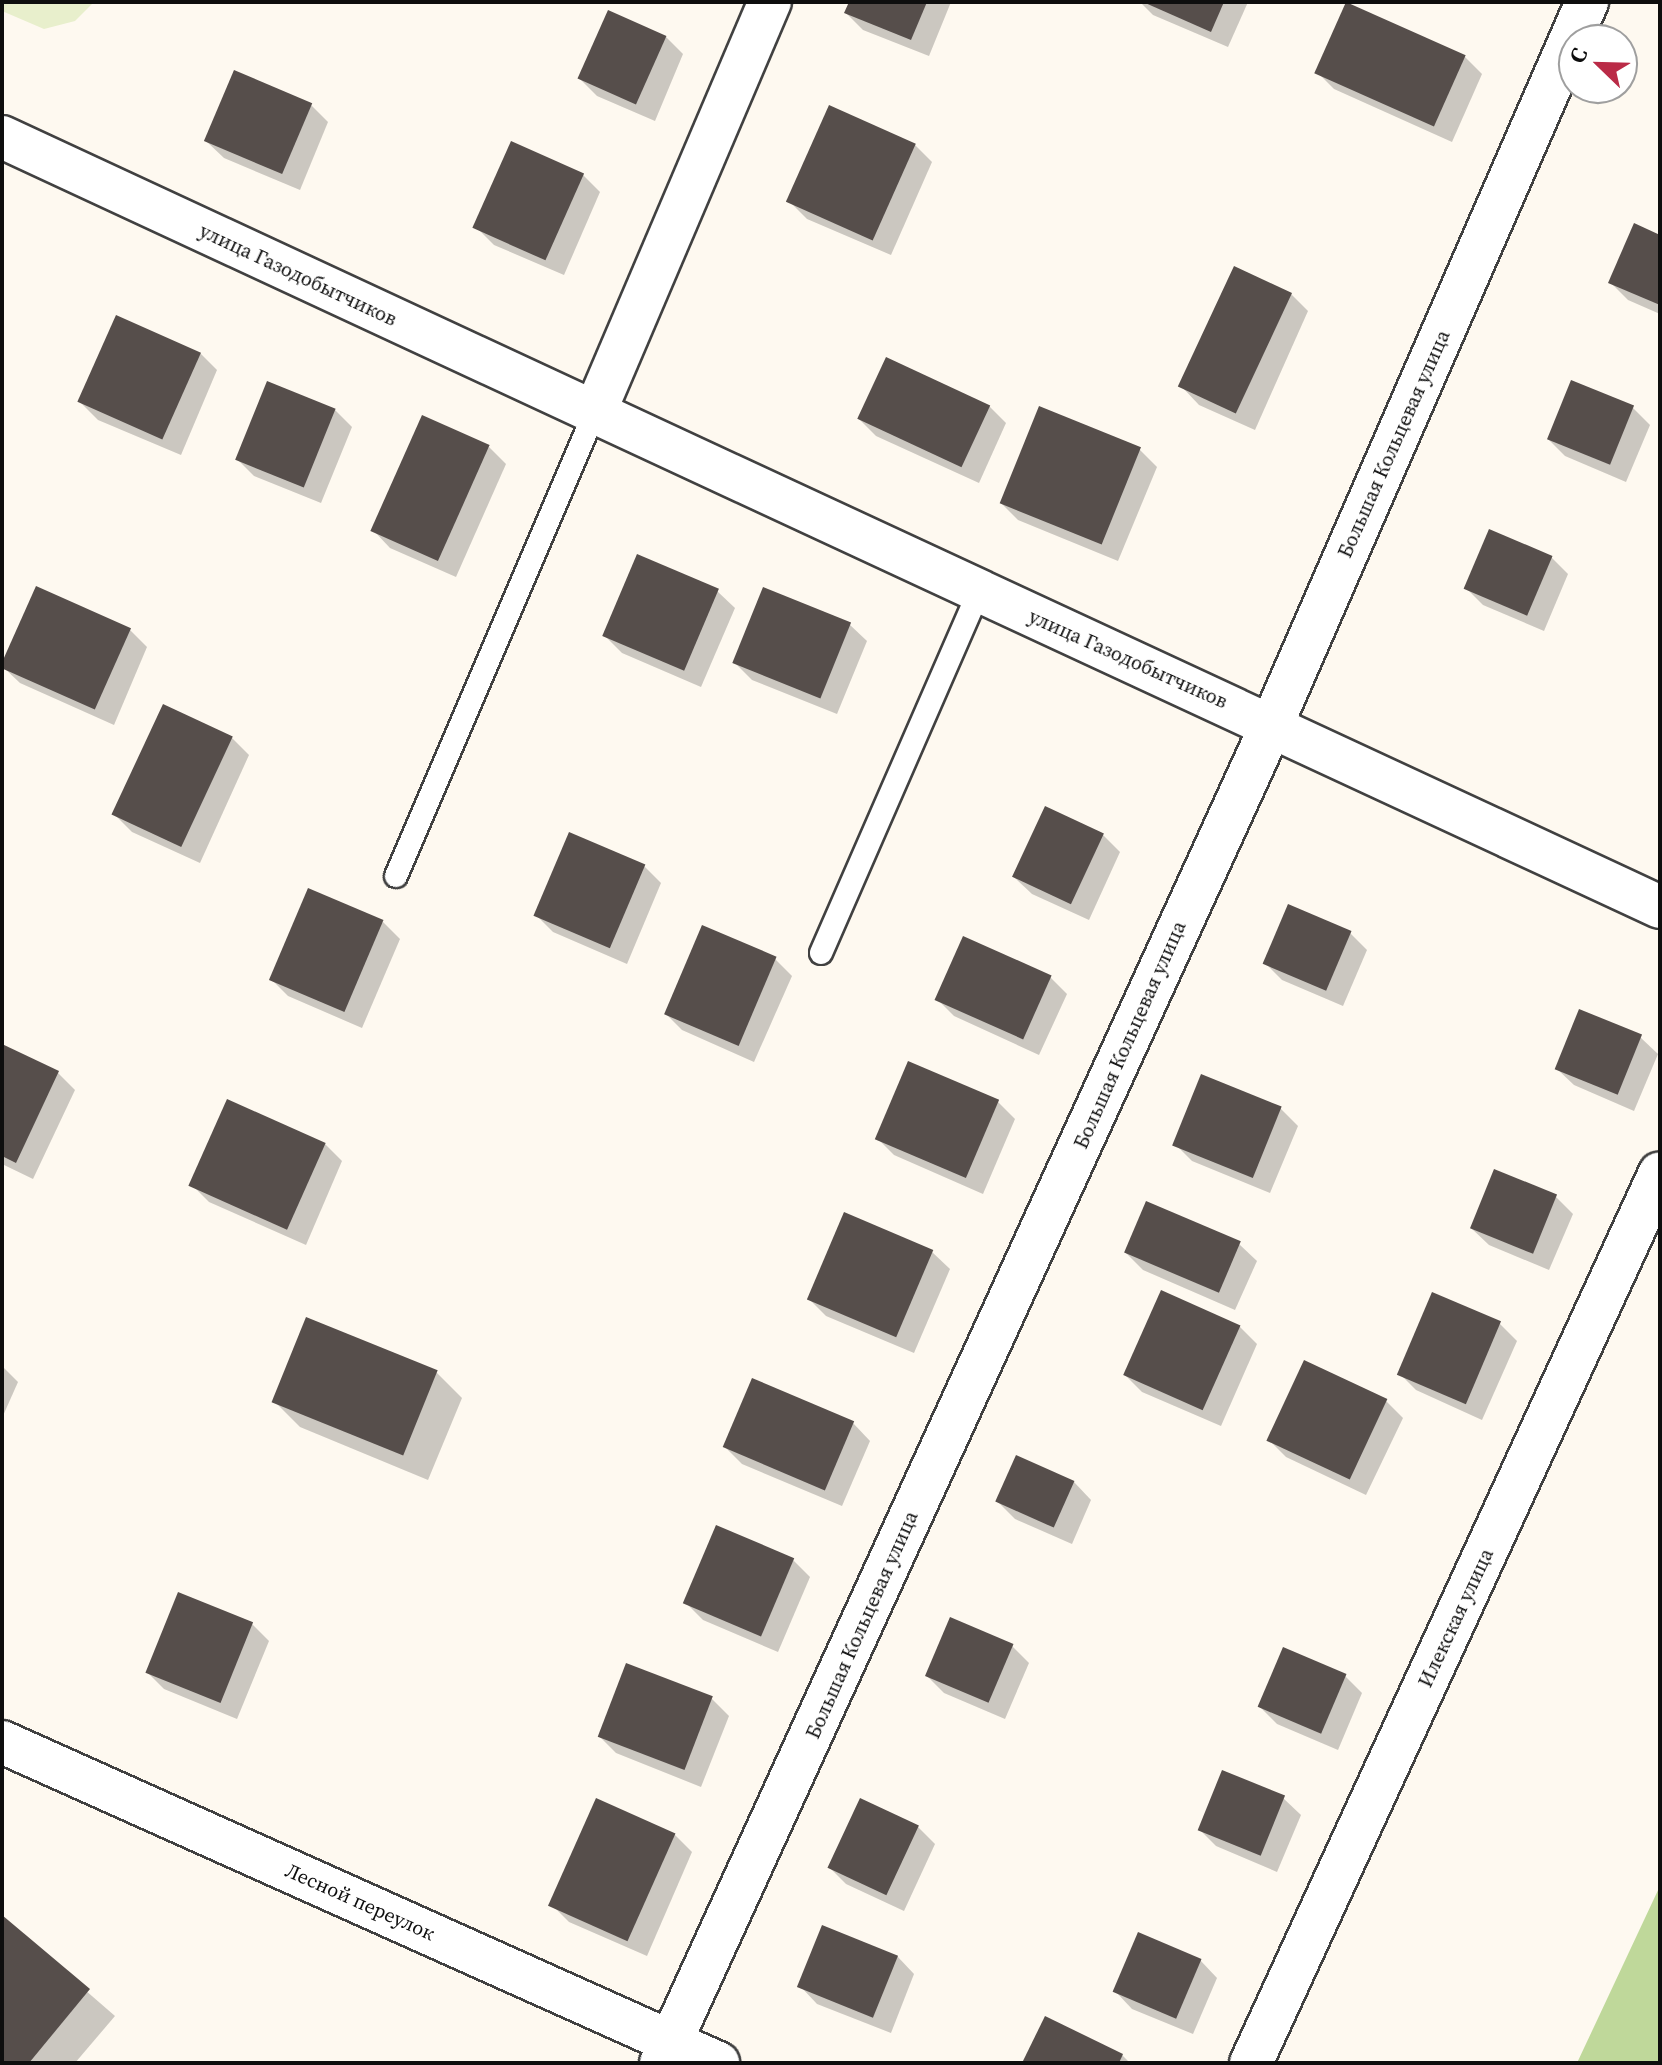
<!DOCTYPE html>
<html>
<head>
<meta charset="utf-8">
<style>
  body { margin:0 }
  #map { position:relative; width:1662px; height:2065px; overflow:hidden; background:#fef9f0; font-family:"Source Serif 4",serif }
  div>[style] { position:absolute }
  .forest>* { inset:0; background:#bfd89a }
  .pitch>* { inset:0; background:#e8efcc }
  .shadow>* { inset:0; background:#0003 }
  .building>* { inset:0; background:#564e4b; transform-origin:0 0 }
  .roads { filter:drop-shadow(2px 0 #414141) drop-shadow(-2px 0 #414141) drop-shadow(0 2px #414141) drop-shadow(0 -2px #414141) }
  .service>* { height:22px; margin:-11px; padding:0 11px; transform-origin:11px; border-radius:11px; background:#fff }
  .minor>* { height:42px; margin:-21px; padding:0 21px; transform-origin:21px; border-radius:21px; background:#fff }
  span { translate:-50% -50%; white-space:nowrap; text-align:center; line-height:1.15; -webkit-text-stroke:8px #fff; paint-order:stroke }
  .street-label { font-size:20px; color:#0e0e0e }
  .frame { position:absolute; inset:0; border:4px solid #0e0e0e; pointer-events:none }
  .north { position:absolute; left:1558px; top:24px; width:80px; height:80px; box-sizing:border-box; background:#fff; border:2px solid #9f9f9f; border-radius:50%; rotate:293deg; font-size:22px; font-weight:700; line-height:32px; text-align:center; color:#0e0e0e }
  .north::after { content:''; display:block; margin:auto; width:28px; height:36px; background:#ba2b47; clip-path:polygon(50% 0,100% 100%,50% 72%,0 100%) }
</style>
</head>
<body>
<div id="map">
  <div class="forest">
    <div style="clip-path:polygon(1660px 1886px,1660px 2063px,1577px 2063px)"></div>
  </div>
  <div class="pitch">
    <div style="clip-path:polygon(2px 2px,94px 2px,75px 21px,44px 29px,2px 11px)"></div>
  </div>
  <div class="shadow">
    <div style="clip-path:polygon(851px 2px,951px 2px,929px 56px,863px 30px,846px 13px)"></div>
    <div style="clip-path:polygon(1140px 2px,1248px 2px,1228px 47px,1153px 15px)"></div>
    <div style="clip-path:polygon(666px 37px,683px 54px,655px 121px,597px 96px,580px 79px)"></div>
    <div style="clip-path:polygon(1465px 57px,1482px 74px,1452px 142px,1334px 89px,1317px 72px)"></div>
    <div style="clip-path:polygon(311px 105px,328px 122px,300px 190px,224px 158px,206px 141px)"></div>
    <div style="clip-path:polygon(915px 145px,932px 162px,891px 255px,807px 219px,790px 202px)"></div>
    <div style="clip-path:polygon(583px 175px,600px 192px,564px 275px,494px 245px,477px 228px)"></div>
    <div style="clip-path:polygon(1660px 237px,1660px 314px,1628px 300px,1611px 283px)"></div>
    <div style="clip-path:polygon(1291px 294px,1308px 311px,1255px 430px,1199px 405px,1182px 387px)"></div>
    <div style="clip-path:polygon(200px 353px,217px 370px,181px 455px,98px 420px,81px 403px)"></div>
    <div style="clip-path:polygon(989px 406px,1006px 423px,979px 483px,876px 436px,859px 419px)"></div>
    <div style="clip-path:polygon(1633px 408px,1650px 425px,1626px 482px,1565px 456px,1548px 439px)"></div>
    <div style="clip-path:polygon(335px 410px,352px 427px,321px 503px,254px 476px,237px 459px)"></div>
    <div style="clip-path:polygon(489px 447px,506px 464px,456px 577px,390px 548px,373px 530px)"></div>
    <div style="clip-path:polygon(1140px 450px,1157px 467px,1118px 561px,1018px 520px,1001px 503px)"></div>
    <div style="clip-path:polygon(1551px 557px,1568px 574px,1544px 631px,1483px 605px,1466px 588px)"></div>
    <div style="clip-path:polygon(37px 589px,130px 630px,147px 647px,114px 725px,20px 683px,2px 666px)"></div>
    <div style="clip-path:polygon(717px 591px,735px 608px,701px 687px,622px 653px,605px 636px)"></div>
    <div style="clip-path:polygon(849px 624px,867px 641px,837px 714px,752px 680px,735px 663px)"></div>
    <div style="clip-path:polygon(232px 738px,249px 755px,200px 863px,132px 832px,115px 815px)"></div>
    <div style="clip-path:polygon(1103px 835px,1120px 852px,1089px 920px,1032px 894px,1014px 877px)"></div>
    <div style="clip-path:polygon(644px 866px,661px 883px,627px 964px,553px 932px,536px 915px)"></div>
    <div style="clip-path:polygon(383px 922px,400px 939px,362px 1028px,288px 996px,271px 979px)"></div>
    <div style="clip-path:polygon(1350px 933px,1367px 950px,1343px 1006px,1282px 980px,1265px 963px)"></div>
    <div style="clip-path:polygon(774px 958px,792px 976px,754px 1062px,682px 1030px,665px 1013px)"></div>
    <div style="clip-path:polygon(1050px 977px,1067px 994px,1039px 1055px,954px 1016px,937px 999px)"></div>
    <div style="clip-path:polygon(1640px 1037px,1658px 1054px,1634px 1111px,1574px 1085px,1556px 1068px)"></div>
    <div style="clip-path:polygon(2px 1047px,58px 1073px,75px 1090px,33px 1179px,2px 1164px)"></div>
    <div style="clip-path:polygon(909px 1064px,998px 1102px,1015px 1119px,983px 1194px,894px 1155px,877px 1138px)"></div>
    <div style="clip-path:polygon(1280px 1108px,1298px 1126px,1270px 1193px,1192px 1161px,1175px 1144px)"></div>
    <div style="clip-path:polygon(325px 1144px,342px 1161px,306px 1245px,209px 1202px,192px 1185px)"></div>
    <div style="clip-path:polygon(1556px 1197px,1573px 1214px,1549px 1270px,1489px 1245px,1471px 1228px)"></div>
    <div style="clip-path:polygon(845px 1215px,932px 1252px,950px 1269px,914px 1353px,826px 1316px,809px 1299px)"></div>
    <div style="clip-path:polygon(1239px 1244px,1257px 1261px,1235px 1310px,1143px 1270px,1126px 1253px)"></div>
    <div style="clip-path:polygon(1500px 1324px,1517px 1341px,1482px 1420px,1416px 1390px,1399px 1373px)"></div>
    <div style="clip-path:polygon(1240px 1327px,1257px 1344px,1221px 1426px,1142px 1392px,1125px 1375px)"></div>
    <div style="clip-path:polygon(2px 1366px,18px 1382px,2px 1418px)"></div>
    <div style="clip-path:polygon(436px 1372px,462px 1398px,428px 1480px,300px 1427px,274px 1401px)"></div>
    <div style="clip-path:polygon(1386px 1401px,1403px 1418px,1366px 1495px,1286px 1457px,1269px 1440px)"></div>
    <div style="clip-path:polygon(853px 1423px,870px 1441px,842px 1506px,742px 1464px,725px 1447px)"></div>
    <div style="clip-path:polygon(1074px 1482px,1091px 1500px,1072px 1544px,1015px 1519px,998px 1502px)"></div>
    <div style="clip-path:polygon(793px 1560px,810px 1577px,778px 1652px,703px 1620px,686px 1603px)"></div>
    <div style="clip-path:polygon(252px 1624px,269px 1641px,237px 1719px,164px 1689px,147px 1672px)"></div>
    <div style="clip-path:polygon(1011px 1645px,1029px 1663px,1005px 1719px,944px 1693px,927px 1676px)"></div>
    <div style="clip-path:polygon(1345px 1676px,1362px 1693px,1338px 1750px,1277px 1724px,1260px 1707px)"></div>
    <div style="clip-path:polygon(712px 1699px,729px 1716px,701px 1787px,616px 1753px,599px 1736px)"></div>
    <div style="clip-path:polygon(1283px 1798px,1301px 1815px,1277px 1872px,1216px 1846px,1199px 1829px)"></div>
    <div style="clip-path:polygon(918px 1827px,935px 1844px,904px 1911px,846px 1884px,829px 1867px)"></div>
    <div style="clip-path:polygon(675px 1835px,692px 1852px,647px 1956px,569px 1922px,552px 1905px)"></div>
    <div style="clip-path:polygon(2px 1918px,115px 2016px,75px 2063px,2px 2063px)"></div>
    <div style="clip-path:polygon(897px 1956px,914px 1974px,891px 2033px,817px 2004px,800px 1986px)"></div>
    <div style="clip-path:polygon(1200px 1960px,1217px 1978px,1193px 2034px,1132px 2009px,1115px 1991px)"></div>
    <div style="clip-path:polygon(1122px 2055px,1130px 2063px,1024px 2063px)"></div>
  </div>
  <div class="building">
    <div style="clip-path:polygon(849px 2px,927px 2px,911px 40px,844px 13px)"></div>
    <div style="clip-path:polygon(1143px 2px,1224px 2px,1211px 32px)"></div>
    <div style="left:1346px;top:2px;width:131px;height:78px;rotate:24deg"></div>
    <div style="left:608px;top:10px;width:64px;height:75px;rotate:24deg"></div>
    <div style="left:234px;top:70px;width:85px;height:77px;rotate:23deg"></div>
    <div style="left:829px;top:105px;width:95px;height:106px;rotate:24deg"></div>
    <div style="left:511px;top:141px;width:80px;height:95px;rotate:24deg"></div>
    <div style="clip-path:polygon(1634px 223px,1660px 235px,1660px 305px,1608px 283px)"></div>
    <div style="left:1234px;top:266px;width:64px;height:133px;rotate:25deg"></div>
    <div style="left:116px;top:315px;width:93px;height:95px;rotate:24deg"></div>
    <div style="left:886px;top:357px;width:115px;height:68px;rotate:25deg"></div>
    <div style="left:1571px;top:380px;width:68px;height:64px;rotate:22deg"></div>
    <div style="left:267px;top:381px;width:74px;height:85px;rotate:22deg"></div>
    <div style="left:1039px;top:406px;width:110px;height:105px;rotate:22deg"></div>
    <div style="left:422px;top:415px;width:74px;height:127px;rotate:24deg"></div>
    <div style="left:1489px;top:529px;width:69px;height:65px;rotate:23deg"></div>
    <div style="left:637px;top:554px;width:89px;height:89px;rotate:23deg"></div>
    <div style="left:36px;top:586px;width:104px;height:89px;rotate:24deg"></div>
    <div style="left:763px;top:587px;width:95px;height:82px;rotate:22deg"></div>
    <div style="left:163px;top:704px;width:77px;height:122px;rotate:25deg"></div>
    <div style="left:1045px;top:806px;width:65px;height:78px;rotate:25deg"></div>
    <div style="left:569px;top:832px;width:83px;height:91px;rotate:23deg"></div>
    <div style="left:308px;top:888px;width:82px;height:100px;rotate:23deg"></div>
    <div style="left:1288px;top:904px;width:69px;height:65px;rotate:23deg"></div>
    <div style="left:702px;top:925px;width:81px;height:97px;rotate:23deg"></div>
    <div style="left:963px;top:936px;width:97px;height:70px;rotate:24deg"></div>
    <div style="left:1579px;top:1009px;width:68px;height:65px;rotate:22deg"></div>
    <div style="clip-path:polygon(2px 1044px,59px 1071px,16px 1163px,2px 1156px)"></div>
    <div style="left:908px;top:1061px;width:99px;height:85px;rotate:23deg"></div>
    <div style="left:1201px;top:1074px;width:87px;height:77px;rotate:22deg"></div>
    <div style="left:227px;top:1099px;width:108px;height:95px;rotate:24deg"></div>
    <div style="left:1494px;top:1169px;width:68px;height:64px;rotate:22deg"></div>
    <div style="left:1146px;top:1201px;width:103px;height:56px;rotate:23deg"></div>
    <div style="left:844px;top:1212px;width:97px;height:95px;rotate:23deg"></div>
    <div style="left:1161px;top:1290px;width:87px;height:93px;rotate:24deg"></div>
    <div style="left:1432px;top:1292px;width:75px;height:90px;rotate:23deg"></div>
    <div style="left:306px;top:1317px;width:142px;height:92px;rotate:22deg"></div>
    <div style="left:1304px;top:1360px;width:92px;height:89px;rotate:25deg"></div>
    <div style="left:752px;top:1378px;width:111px;height:75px;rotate:23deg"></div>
    <div style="left:1016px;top:1455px;width:64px;height:51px;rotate:24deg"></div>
    <div style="left:716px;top:1525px;width:85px;height:85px;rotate:23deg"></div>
    <div style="left:178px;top:1592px;width:81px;height:87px;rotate:22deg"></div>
    <div style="left:950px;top:1617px;width:69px;height:64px;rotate:23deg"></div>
    <div style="left:1283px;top:1647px;width:69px;height:65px;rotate:23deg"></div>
    <div style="left:626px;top:1663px;width:93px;height:79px;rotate:21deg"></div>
    <div style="left:1222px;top:1770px;width:68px;height:65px;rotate:22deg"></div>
    <div style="left:596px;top:1798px;width:87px;height:118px;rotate:24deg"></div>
    <div style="left:860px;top:1798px;width:65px;height:77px;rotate:25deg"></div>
    <div style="clip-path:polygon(2px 1915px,90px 1989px,29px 2063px,2px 2063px)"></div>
    <div style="left:822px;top:1925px;width:82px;height:67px;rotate:22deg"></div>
    <div style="left:1138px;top:1932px;width:69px;height:65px;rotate:23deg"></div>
    <div style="clip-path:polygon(1045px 2016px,1123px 2054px,1119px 2063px,1022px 2063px)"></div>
  </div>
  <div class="roads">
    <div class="service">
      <div style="left:396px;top:876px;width:503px;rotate:-66.8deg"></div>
      <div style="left:821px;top:953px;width:394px;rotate:-66.4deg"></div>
    </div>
    <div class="minor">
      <div style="left:2px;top:137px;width:1828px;rotate:24.91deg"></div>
      <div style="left:594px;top:414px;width:448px;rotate:-66.9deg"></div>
      <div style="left:2px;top:1742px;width:785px;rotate:24.15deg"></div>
      <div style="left:661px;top:2063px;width:1472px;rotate:-65.47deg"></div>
      <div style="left:1272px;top:724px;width:788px;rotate:-66.43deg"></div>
      <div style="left:1251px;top:2063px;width:979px;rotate:-65.32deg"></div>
    </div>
  </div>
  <div class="street-label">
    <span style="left:298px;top:275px;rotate:25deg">улица Газодобытчиков</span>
    <span style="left:1394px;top:444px;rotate:-66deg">Большая Кольцевая улица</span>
    <span style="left:1128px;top:659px;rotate:24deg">улица Газодобытчиков</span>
    <span style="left:1130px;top:1035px;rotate:-66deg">Большая Кольцевая улица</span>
    <span style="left:1456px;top:1618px;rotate:-65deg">Илекская улица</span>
    <span style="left:862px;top:1625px;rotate:-66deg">Большая Кольцевая улица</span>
    <span style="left:360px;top:1902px;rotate:24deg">Лесной переулок</span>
  </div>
  <div class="frame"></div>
  <div class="north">С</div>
</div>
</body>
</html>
